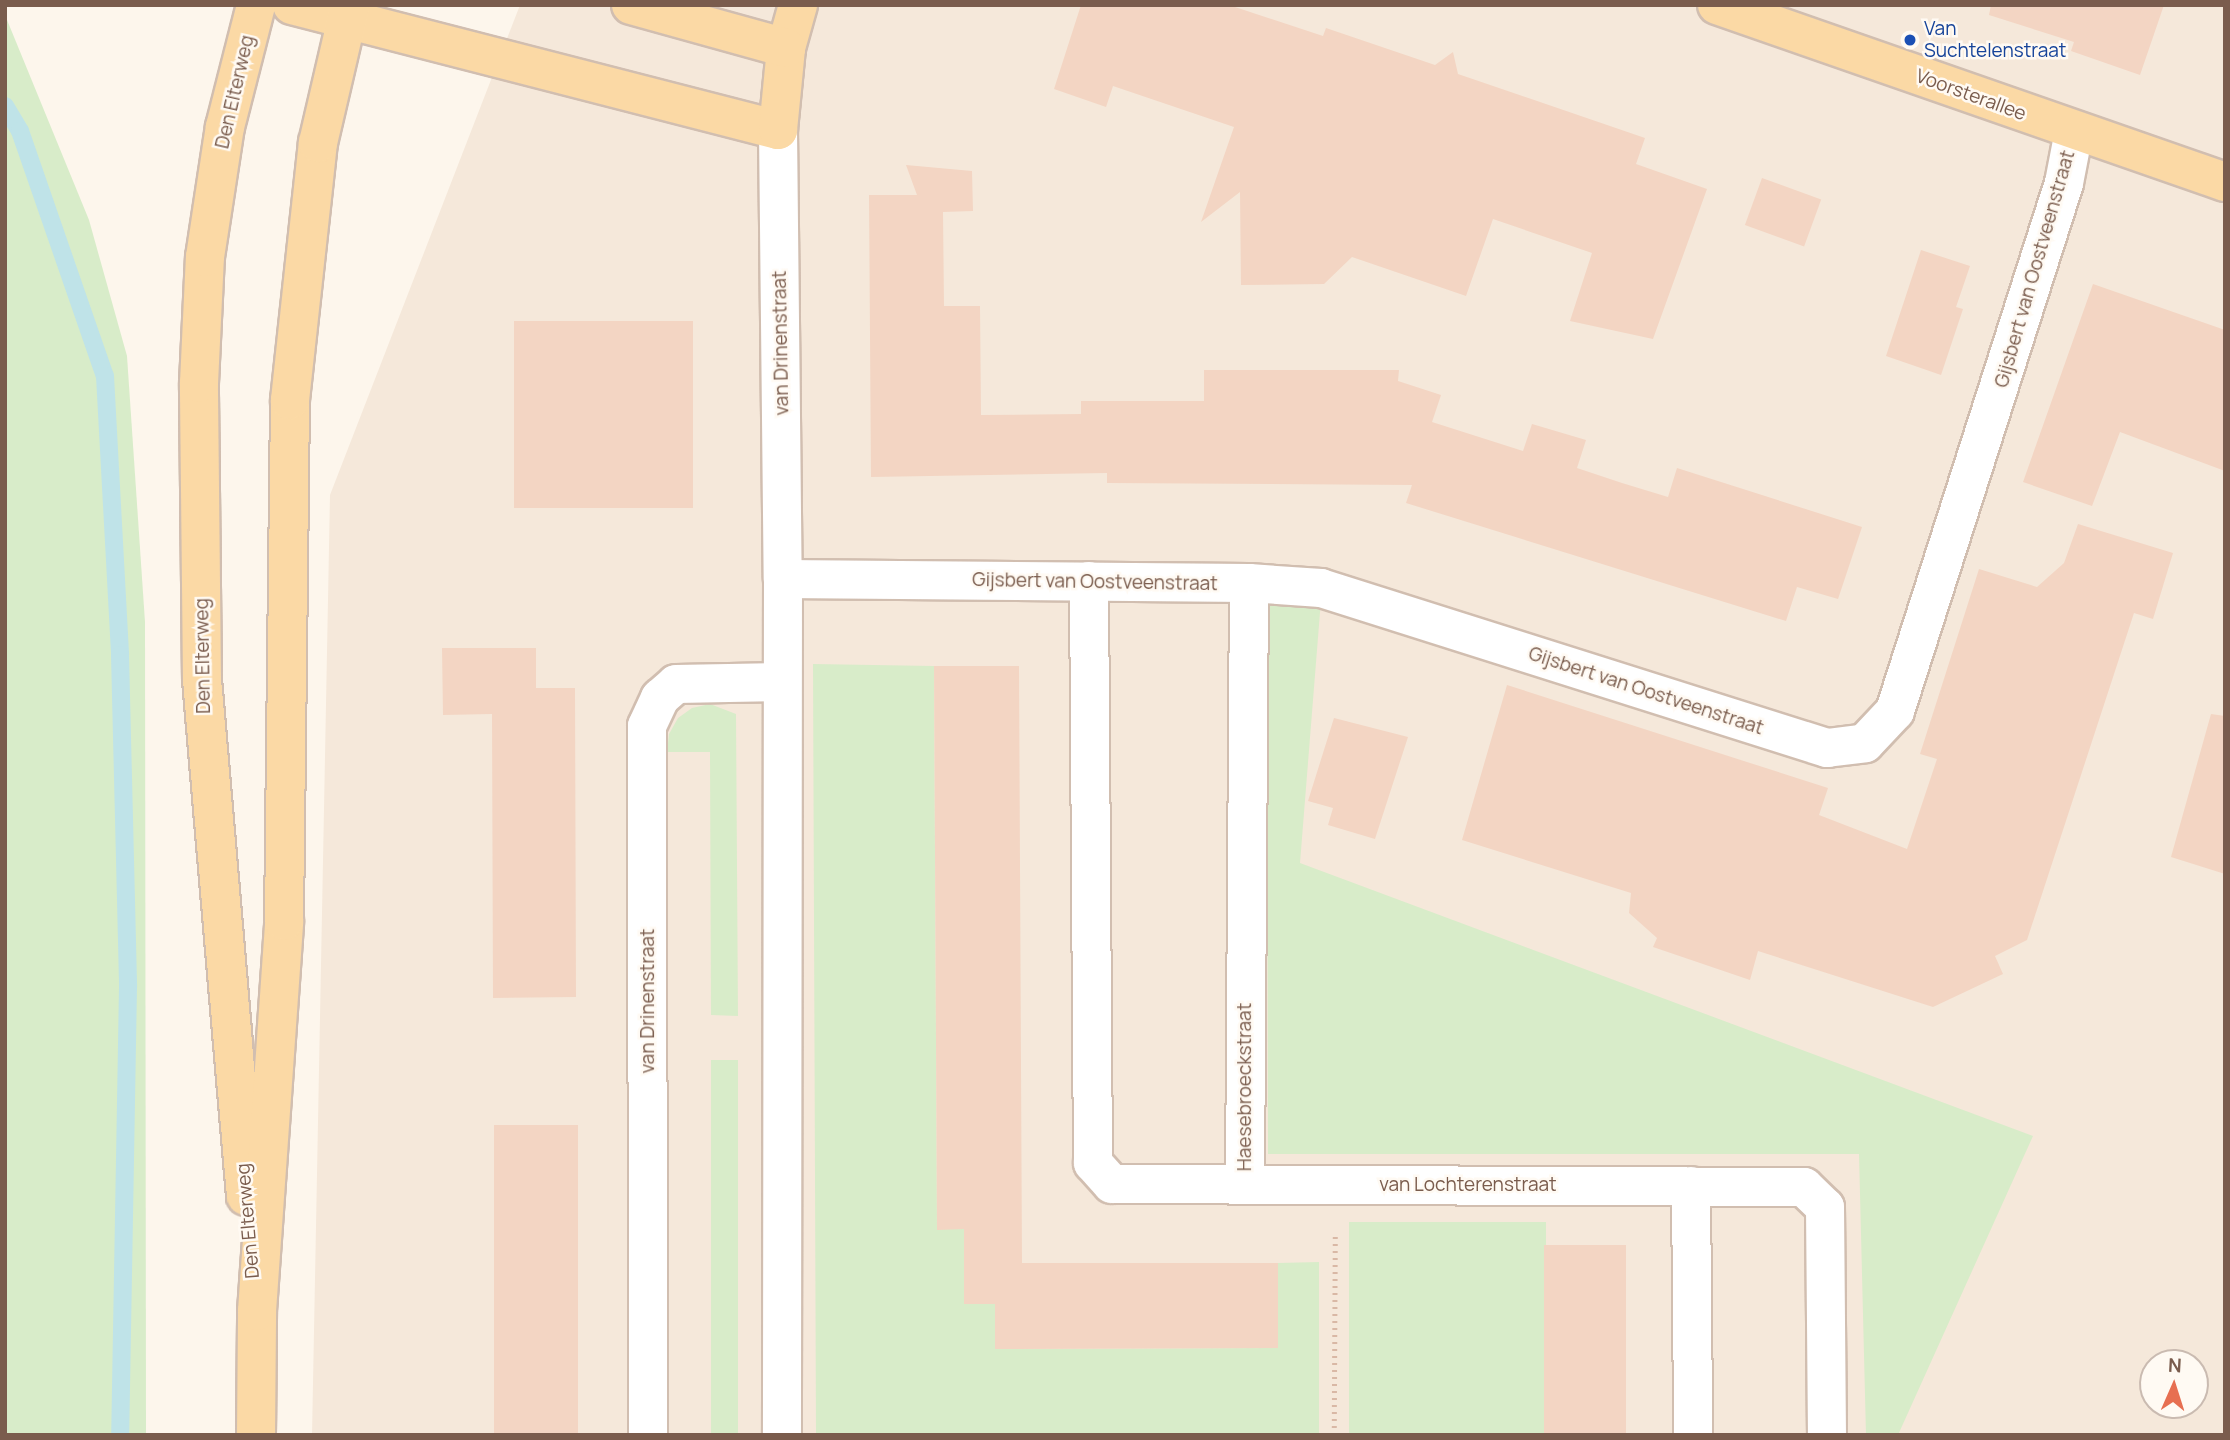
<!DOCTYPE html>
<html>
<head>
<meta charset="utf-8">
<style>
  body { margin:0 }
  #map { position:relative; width:2230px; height:1440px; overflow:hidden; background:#fdf6ec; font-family:Manrope,sans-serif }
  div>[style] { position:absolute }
  .residential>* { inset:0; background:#f5e8da }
  .green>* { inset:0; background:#d8ecc9; transform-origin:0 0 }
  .stream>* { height:18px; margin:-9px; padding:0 9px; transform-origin:9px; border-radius:9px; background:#bfe3e8 }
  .building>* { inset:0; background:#f3d5c3; transform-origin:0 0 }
  .path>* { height:4.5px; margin-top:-2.25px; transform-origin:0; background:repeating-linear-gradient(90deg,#d9b8a5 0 2px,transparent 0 7px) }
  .roads { filter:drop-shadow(2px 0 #d1beb0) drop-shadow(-2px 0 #d1beb0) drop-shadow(0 2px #d1beb0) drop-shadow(0 -2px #d1beb0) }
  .minor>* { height:38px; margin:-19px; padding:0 19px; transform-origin:19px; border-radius:19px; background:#fff }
  .major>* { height:38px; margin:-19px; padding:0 19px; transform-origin:19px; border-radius:19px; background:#fbd9a5 }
  .dots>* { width:19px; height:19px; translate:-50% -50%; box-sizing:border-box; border:4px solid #fffaf3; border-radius:50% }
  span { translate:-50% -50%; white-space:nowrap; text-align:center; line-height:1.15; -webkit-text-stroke:5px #fffaf3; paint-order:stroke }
  .transit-label { font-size:19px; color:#164399 }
  .left { translate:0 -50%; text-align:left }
  .street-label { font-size:19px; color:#7a5c4d }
  .frame { position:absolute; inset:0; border:7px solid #7a5c4d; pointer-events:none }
  .north { position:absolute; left:2139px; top:1349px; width:70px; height:70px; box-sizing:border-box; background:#fffaf3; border:2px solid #cabbb1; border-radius:50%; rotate:3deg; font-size:19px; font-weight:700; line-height:28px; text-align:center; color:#7a5c4d }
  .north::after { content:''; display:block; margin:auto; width:24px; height:32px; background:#e76f51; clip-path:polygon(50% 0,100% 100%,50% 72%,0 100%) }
</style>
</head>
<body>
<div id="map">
  <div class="residential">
    <div style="clip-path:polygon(evenodd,520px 5px,2225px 5px,2225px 1435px,312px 1435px,330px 495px,520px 5px,2153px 1363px,2195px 1363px,2195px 1405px,2153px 1405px,2153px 1363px)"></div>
  </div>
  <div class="green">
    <div style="clip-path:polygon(5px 15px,89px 220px,127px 356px,145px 622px,146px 1435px,5px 1435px)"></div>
    <div style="clip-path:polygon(1321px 600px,1300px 863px,2033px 1136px,1898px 1435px,1866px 1435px,1859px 1154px,1268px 1154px,1267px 602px)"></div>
    <div style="clip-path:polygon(813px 664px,934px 666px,937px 1229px,964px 1229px,964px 1304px,995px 1304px,996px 1349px,1278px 1348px,1278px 1263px,1319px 1262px,1319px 1435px,816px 1435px)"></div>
    <div style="clip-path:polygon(710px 704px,736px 714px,738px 1016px,711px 1015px,710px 752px,667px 752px,669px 734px,678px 718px,692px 708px)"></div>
    <div style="left:711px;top:1060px;width:27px;height:375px"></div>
    <div style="left:1349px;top:1222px;width:197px;height:213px"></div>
  </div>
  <div class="stream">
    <div style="left:5px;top:106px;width:29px;rotate:59deg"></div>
    <div style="left:20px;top:131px;width:259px;rotate:70.9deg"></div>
    <div style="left:105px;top:376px;width:279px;rotate:86.9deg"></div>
    <div style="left:120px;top:655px;width:332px;rotate:88.6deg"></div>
    <div style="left:128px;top:987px;width:448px;rotate:91deg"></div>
  </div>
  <div class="building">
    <div style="clip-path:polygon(1081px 5px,1229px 5px,1323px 36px,1326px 28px,1435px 65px,1453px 52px,1458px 74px,1645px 138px,1636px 164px,1707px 189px,1653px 339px,1570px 321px,1592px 253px,1493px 219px,1466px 296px,1352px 257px,1324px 284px,1241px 285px,1240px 192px,1201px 222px,1234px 127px,1113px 86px,1106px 107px,1054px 89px)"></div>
    <div style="clip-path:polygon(1991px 5px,2164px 5px,2140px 75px,2071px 51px,2074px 42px,1989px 15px)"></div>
    <div style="clip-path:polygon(906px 165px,972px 171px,973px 211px,943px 212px,944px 306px,980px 306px,981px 415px,1081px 414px,1081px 401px,1204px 401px,1204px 370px,1399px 370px,1398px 381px,1441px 395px,1432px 422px,1523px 451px,1532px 424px,1586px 440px,1577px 468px,1622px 483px,1668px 497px,1677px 468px,1862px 527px,1838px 599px,1797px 587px,1786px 621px,1406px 503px,1412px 485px,1107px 483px,1107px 473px,871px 477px,869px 195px,917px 195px)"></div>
    <div style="left:1762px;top:178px;width:63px;height:50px;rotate:20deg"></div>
    <div style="clip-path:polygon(1921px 250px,1970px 266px,1956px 307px,1963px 309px,1941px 375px,1886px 356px)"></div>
    <div style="clip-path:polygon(2093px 284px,2225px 330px,2225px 471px,2120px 432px,2092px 506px,2023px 482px)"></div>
    <div style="left:514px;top:321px;width:179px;height:187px"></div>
    <div style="clip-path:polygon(2078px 524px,2173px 553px,2153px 619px,2134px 613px,2027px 940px,1995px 956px,2003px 974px,1933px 1007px,1758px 951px,1750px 980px,1653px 947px,1657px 938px,1629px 913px,1631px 893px,1462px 840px,1507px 685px,1828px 788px,1819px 815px,1907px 849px,1937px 759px,1920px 754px,1979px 569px,2037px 587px,2064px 563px)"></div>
    <div style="clip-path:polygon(442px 648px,536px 648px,536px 688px,575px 688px,576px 997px,493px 998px,492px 714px,443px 715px)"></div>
    <div style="clip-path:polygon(934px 666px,1019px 666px,1022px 1263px,1278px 1263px,1278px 1348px,995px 1349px,995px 1304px,964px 1304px,964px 1229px,937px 1230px)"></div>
    <div style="clip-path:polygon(2211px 714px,2225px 716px,2225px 874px,2171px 857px)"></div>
    <div style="clip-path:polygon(1334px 718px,1408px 737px,1375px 839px,1328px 825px,1333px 808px,1308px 801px)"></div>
    <div style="left:578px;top:1125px;width:310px;height:84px;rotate:90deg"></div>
    <div style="left:1544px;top:1245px;width:82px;height:190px"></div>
  </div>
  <div class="path">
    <div style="left:1334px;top:1435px;width:199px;rotate:-89.7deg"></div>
  </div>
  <div class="roads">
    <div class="minor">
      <div style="left:778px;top:130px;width:449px;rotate:89.4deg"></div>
      <div style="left:783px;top:579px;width:856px;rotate:90.07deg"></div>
      <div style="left:783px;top:579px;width:466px;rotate:0.5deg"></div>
      <div style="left:1249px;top:583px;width:72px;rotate:4deg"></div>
      <div style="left:1321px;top:588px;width:531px;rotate:17.55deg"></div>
      <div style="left:1827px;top:748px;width:38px;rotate:-7deg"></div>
      <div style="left:1865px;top:743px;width:44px;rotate:-46.8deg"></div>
      <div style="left:1895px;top:711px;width:554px;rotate:-72.25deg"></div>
      <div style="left:2064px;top:183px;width:53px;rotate:-79.1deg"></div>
      <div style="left:1089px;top:581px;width:582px;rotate:89.61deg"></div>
      <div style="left:1093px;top:1163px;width:28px;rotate:48deg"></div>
      <div style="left:1112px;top:1184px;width:692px;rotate:0.25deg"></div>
      <div style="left:1804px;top:1187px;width:29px;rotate:44deg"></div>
      <div style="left:1825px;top:1207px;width:228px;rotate:89.5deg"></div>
      <div style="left:1245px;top:1184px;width:601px;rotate:-89.62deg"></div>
      <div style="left:1691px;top:1186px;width:249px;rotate:89.5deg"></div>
      <div style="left:648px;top:1435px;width:709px;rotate:-90.08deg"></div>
      <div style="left:647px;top:726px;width:31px;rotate:-65deg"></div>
      <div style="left:660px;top:698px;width:21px;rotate:-41deg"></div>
      <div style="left:676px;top:684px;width:106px;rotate:-1.1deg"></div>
    </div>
    <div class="major">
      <div style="left:292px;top:5px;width:502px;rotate:14.42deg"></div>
      <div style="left:778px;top:130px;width:82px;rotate:-84.4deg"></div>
      <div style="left:786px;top:48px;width:45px;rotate:-74.4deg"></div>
      <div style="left:631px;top:5px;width:161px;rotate:15.5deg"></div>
      <div style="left:1717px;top:5px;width:538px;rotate:19.21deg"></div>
      <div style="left:246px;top:1196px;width:518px;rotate:-94.87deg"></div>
      <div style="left:202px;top:680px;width:297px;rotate:-90.6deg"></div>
      <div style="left:199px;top:383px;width:126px;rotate:-87.3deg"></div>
      <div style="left:205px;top:257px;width:132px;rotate:-81.3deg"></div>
      <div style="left:225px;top:127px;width:126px;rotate:-75.7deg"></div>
      <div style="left:256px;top:1435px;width:124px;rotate:-89.5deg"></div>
      <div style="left:257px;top:1311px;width:391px;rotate:-86deg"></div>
      <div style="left:284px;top:921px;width:521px;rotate:-89.34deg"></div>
      <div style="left:290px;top:400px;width:259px;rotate:-83.8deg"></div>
      <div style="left:318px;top:143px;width:142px;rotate:-76.9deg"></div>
    </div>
  </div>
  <div class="dots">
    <div style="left:1910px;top:40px;background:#1a4fb4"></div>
  </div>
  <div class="transit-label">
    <span class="left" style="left:1924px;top:40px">Van<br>Suchtelenstraat</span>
  </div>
  <div class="street-label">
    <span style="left:235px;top:92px;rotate:-77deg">Den Elterweg</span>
    <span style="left:1971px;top:95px;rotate:20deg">Voorsterallee</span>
    <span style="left:2035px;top:269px;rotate:-74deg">Gijsbert van Oostveenstraat</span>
    <span style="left:781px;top:343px;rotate:-91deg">van Drinenstraat</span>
    <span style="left:1095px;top:582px;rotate:1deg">Gijsbert van Oostveenstraat</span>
    <span style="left:203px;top:656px;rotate:-91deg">Den Elterweg</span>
    <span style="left:1646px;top:691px;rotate:18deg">Gijsbert van Oostveenstraat</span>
    <span style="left:648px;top:1001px;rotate:-90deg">van Drinenstraat</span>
    <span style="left:1245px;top:1087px;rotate:-90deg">Haesebroeckstraat</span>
    <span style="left:1468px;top:1185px">van Lochterenstraat</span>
    <span style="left:248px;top:1221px;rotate:-95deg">Den Elterweg</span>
  </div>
  <div class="frame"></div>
  <div class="north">N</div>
</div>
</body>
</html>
